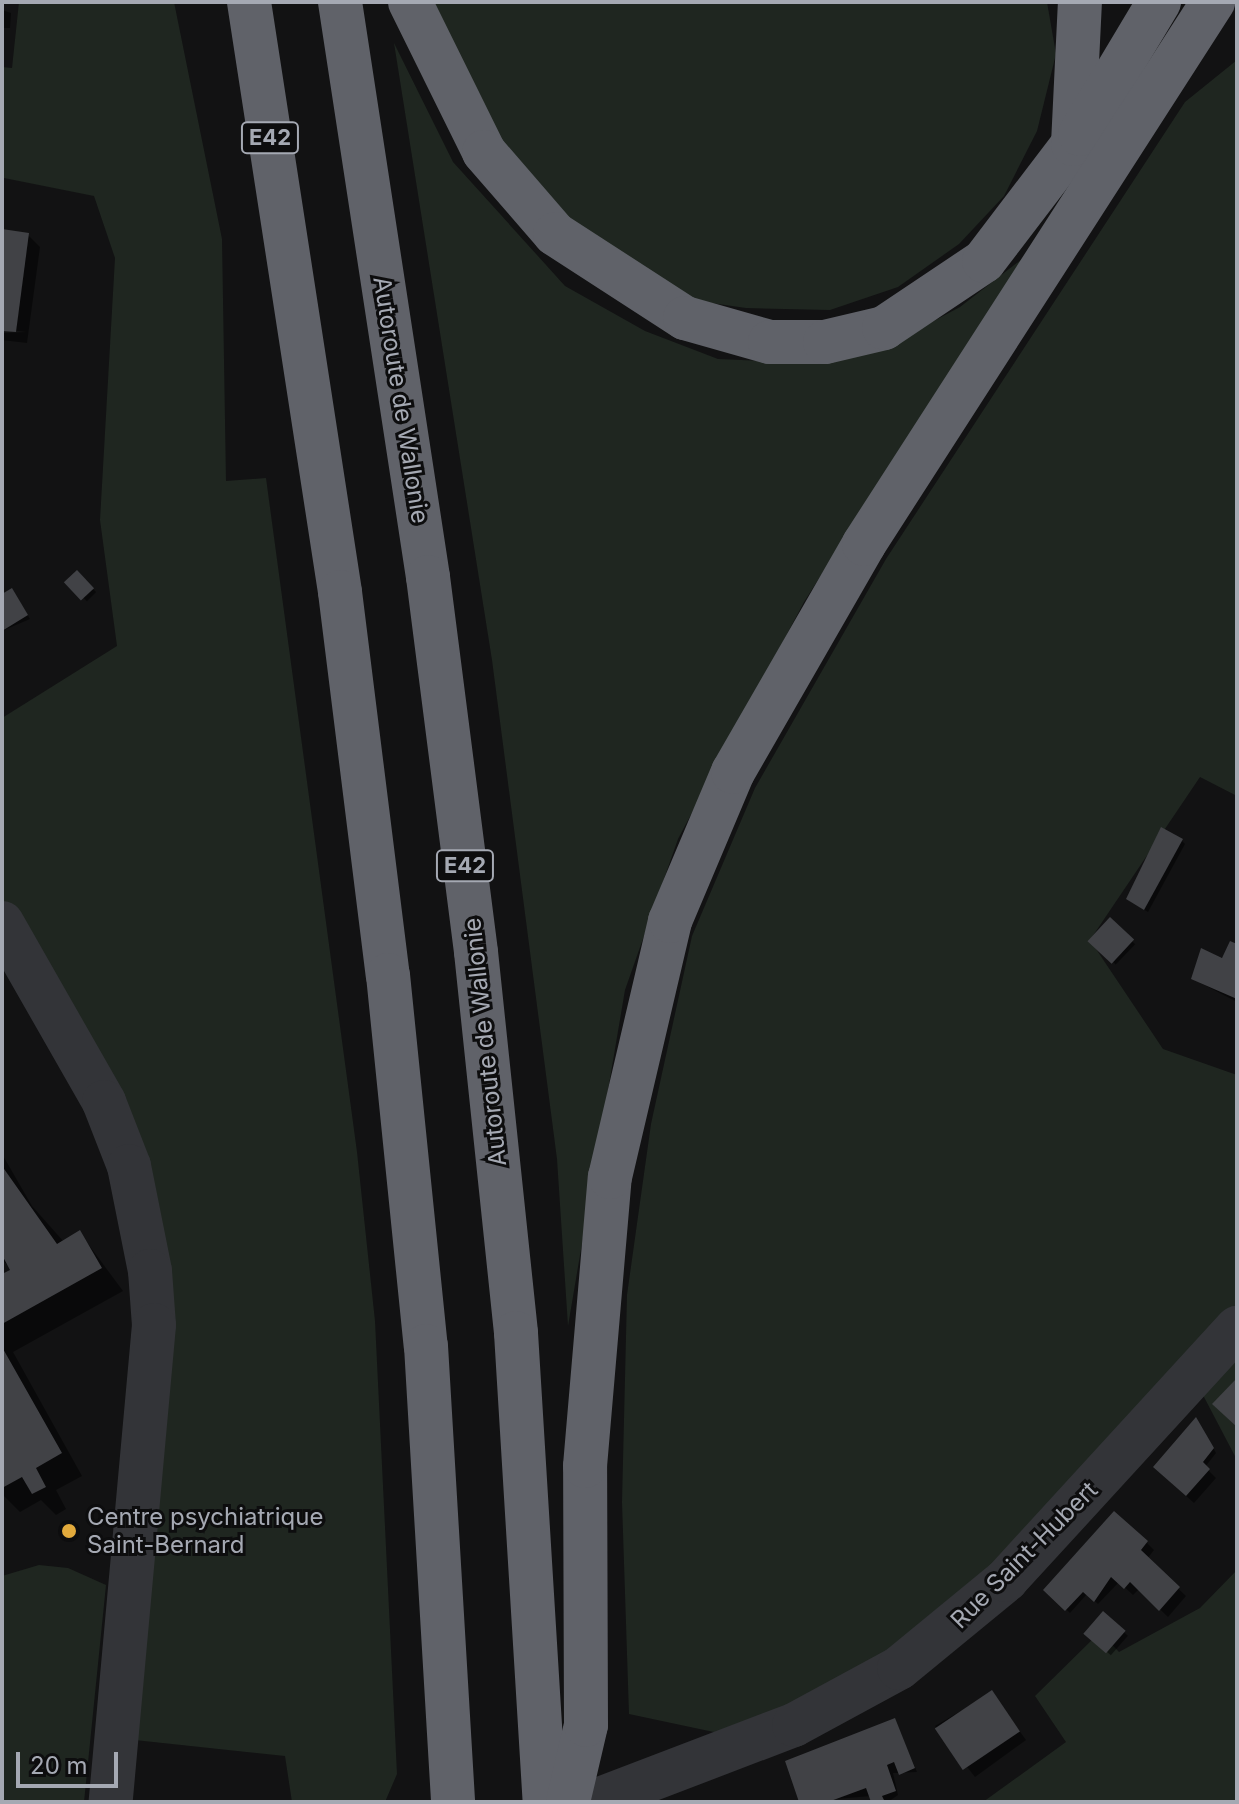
<!DOCTYPE html>
<html>
<head>
<meta charset="utf-8">
<style>
  body { margin:0 }
  #map { position:relative; width:1239px; height:1804px; overflow:hidden; background:#121213; font-family:Inter,sans-serif }
  div>[style] { position:absolute }
  .green>* { inset:0; background:#1f2620 }
  .shadow>* { inset:0; background:#0007; transform-origin:0 0 }
  .building>* { inset:0; background:#414246; transform-origin:0 0 }
  .minor>* { height:44px; margin:-22px; padding:0 22px; transform-origin:22px; border-radius:22px; background:#333438 }
  .highway>* { height:44px; margin:-22px; padding:0 22px; transform-origin:22px; border-radius:22px; background:#606269 }
  .dots>* { width:22px; height:22px; translate:-50% -50%; box-sizing:border-box; border:4px solid #0d0d0e; border-radius:50% }
  span { translate:-50% -50%; white-space:nowrap; text-align:center; line-height:1.15; -webkit-text-stroke:6px #0d0d0e; paint-order:stroke }
  .shield-label span { padding:2px 6px; background:#0d0d0e; border:2px solid; border-radius:6px; -webkit-text-stroke-width:0 }
  .shield-label { font-size:22px; color:#a5a9b3; font-weight:700 }
  .street-label { font-size:24px; color:#a5a9b3 }
  .poi-label { font-size:24px; color:#a5a9b3 }
  .left { translate:0 -50%; text-align:left }
  .frame { position:absolute; inset:0; border:4px solid #a5a9b3; pointer-events:none }
  .scale { position:absolute; left:16px; top:1752px; width:102px; height:36px; box-sizing:border-box; border:4px solid #a5a9b3; border-top:0; padding-left:10px; font-size:24px; line-height:28px; white-space:nowrap; color:#a5a9b3; -webkit-text-stroke:6px #0d0d0e; paint-order:stroke }
</style>
</head>
<body>
<div id="map">
  <div class="green">
    <div style="clip-path:polygon(19px 2px,174px 2px,222px 239px,226px 481px,266px 478px,357px 1152px,375px 1321px,397px 1774px,385px 1802px,292px 1802px,285px 1756px,116px 1738px,154px 1325px,129px 1166px,2px 923px,2px 718px,117px 646px,100px 520px,115px 258px,94px 196px,4px 178px,2px 67px,12px 68px)"></div>
    <div style="clip-path:polygon(434px 2px,1047px 2px,1056px 54px,1037px 131px,1004px 196px,959px 244px,898px 287px,830px 310px,746px 308px,690px 300px,586px 244px,526px 179px,474px 95px)"></div>
    <div style="clip-path:polygon(394px 43px,453px 162px,565px 286px,645px 331px,718px 359px,809px 363px,898px 340px,960px 307px,1022px 259px,804px 602px,678px 839px,625px 990px,568px 1326px,557px 1159px,492px 660px)"></div>
    <div style="clip-path:polygon(1237px 60px,1237px 796px,1200px 777px,1090px 940px,1163px 1049px,1237px 1075px,1237px 1460px,1193px 1376px,1006px 1580px,756px 1741px,629px 1714px,622px 1502px,627px 1295px,651px 1124px,692px 936px,755px 788px,886px 559px,1185px 102px)"></div>
    <div style="clip-path:polygon(39px 1565px,68px 1568px,106px 1585px,84px 1802px,2px 1802px,2px 1576px)"></div>
    <div style="clip-path:polygon(1237px 1570px,1237px 1802px,983px 1802px,1066px 1742px,1035px 1696px,1100px 1632px,1119px 1652px,1200px 1608px)"></div>
  </div>
  <div class="shadow">
    <div style="clip-path:polygon(2px 10px,11px 13px,10px 28px,2px 28px)"></div>
    <div style="clip-path:polygon(2px 231px,28px 235px,40px 247px,27px 343px,2px 340px,2px 333px,26px 332px,2px 329px)"></div>
    <div style="left:77px;top:573px;width:27px;height:13px;rotate:45deg"></div>
    <div style="clip-path:polygon(15px 594px,30px 619px,2px 631px,2px 596px)"></div>
    <div style="clip-path:polygon(1181px 840px,1185px 844px,1148px 912px,1132px 902px)"></div>
    <div style="left:1110px;top:920px;width:35px;height:28px;rotate:44deg"></div>
    <div style="clip-path:polygon(1237px 946px,1237px 1002px,1193px 979px)"></div>
    <div style="clip-path:polygon(2px 1154px,32px 1206px,64px 1242px,80px 1233px,123px 1291px,13px 1352px,82px 1476px,56px 1490px,66px 1509px,56px 1515px,41px 1500px,20px 1512px,2px 1494px,2px 1276px,13px 1270px,2px 1260px)"></div>
    <div style="clip-path:polygon(1199px 1423px,1216px 1453px,1205px 1467px,1216px 1478px,1194px 1503px,1163px 1475px)"></div>
    <div style="clip-path:polygon(1147px 1543px,1154px 1550px,1147px 1559px,1186px 1596px,1168px 1617px,1139px 1589px,1133px 1595px,1119px 1582px,1098px 1604px,1087px 1594px,1070px 1613px,1046px 1590px)"></div>
    <div style="left:1103px;top:1614px;width:33px;height:26px;rotate:41deg"></div>
    <div style="clip-path:polygon(992px 1693px,1026px 1740px,975px 1777px,935px 1726px)"></div>
    <div style="clip-path:polygon(895px 1720px,917px 1772px,893px 1773px,898px 1795px,888px 1802px,871px 1796px,801px 1802px)"></div>
  </div>
  <div class="building">
    <div style="clip-path:polygon(2px 229px,29px 233px,16px 332px,2px 331px)"></div>
    <div style="left:77px;top:570px;width:25px;height:18px;rotate:47deg"></div>
    <div style="clip-path:polygon(12px 588px,28px 615px,2px 631px,2px 594px)"></div>
    <div style="clip-path:polygon(1161px 827px,1183px 839px,1144px 910px,1126px 899px)"></div>
    <div style="left:1110px;top:917px;width:33px;height:33px;rotate:43deg"></div>
    <div style="clip-path:polygon(1230px 941px,1237px 944px,1237px 999px,1191px 979px,1201px 948px,1222px 958px)"></div>
    <div style="clip-path:polygon(2px 1166px,57px 1244px,80px 1230px,102px 1268px,2px 1324px,2px 1274px,10px 1270px,2px 1255px)"></div>
    <div style="clip-path:polygon(2px 1347px,62px 1453px,36px 1468px,46px 1487px,32px 1494px,22px 1477px,2px 1488px)"></div>
    <div style="clip-path:polygon(1237px 1378px,1237px 1427px,1212px 1404px)"></div>
    <div style="clip-path:polygon(1196px 1417px,1214px 1448px,1203px 1462px,1210px 1469px,1186px 1496px,1153px 1467px)"></div>
    <div style="clip-path:polygon(1114px 1511px,1148px 1541px,1141px 1550px,1180px 1587px,1159px 1611px,1130px 1582px,1124px 1589px,1111px 1577px,1094px 1602px,1083px 1592px,1065px 1611px,1043px 1590px)"></div>
    <div style="left:1103px;top:1611px;width:30px;height:30px;rotate:41deg"></div>
    <div style="left:992px;top:1690px;width:50px;height:69px;rotate:56deg"></div>
    <div style="clip-path:polygon(895px 1718px,915px 1768px,899px 1775px,894px 1762px,887px 1765px,896px 1791px,882px 1796px,885px 1802px,871px 1802px,866px 1788px,828px 1802px,799px 1802px,785px 1761px)"></div>
  </div>
  <div class="minor">
    <div style="left:2px;top:923px;width:206px;rotate:60.3deg"></div>
    <div style="left:104px;top:1102px;width:69px;rotate:68.7deg"></div>
    <div style="left:129px;top:1166px;width:107px;rotate:78.7deg"></div>
    <div style="left:150px;top:1271px;width:54px;rotate:85.8deg"></div>
    <div style="left:154px;top:1325px;width:479px;rotate:95.2deg"></div>
    <div style="left:592px;top:1802px;width:216px;rotate:-20.9deg"></div>
    <div style="left:794px;top:1725px;width:119px;rotate:-28.5deg"></div>
    <div style="left:899px;top:1668px;width:139px;rotate:-39.4deg"></div>
    <div style="left:1006px;top:1580px;width:342px;rotate:-47.5deg"></div>
  </div>
  <div class="highway">
    <div style="left:249px;top:2px;width:597px;rotate:81.23deg"></div>
    <div style="left:340px;top:592px;width:386px;rotate:82.9deg"></div>
    <div style="left:388px;top:975px;width:373px;rotate:84.2deg"></div>
    <div style="left:426px;top:1346px;width:457px;rotate:86.6deg"></div>
    <div style="left:340px;top:2px;width:582px;rotate:81.3deg"></div>
    <div style="left:428px;top:577px;width:378px;rotate:82.7deg"></div>
    <div style="left:476px;top:952px;width:383px;rotate:84deg"></div>
    <div style="left:516px;top:1333px;width:470px;rotate:86.5deg"></div>
    <div style="left:410px;top:2px;width:167px;rotate:63.7deg"></div>
    <div style="left:484px;top:152px;width:108px;rotate:49.1deg"></div>
    <div style="left:555px;top:234px;width:155px;rotate:32.9deg"></div>
    <div style="left:685px;top:318px;width:88px;rotate:15.8deg"></div>
    <div style="left:770px;top:342px;width:55px"></div>
    <div style="left:825px;top:342px;width:61px;rotate:-13.3deg"></div>
    <div style="left:884px;top:328px;width:120px;rotate:-33.8deg"></div>
    <div style="left:984px;top:261px;width:147px;rotate:-52.7deg"></div>
    <div style="left:1073px;top:144px;width:142px;rotate:-87.2deg"></div>
    <div style="left:1080px;top:134px;width:154px;rotate:-59.1deg"></div>
    <div style="left:568px;top:1802px;width:79px;rotate:-76.8deg"></div>
    <div style="left:586px;top:1725px;width:259px;rotate:-90.2deg"></div>
    <div style="left:585px;top:1466px;width:290px;rotate:-85.1deg"></div>
    <div style="left:610px;top:1177px;width:263px;rotate:-76.8deg"></div>
    <div style="left:670px;top:921px;width:162px;rotate:-67.1deg"></div>
    <div style="left:733px;top:772px;width:263px;rotate:-60.1deg"></div>
    <div style="left:864px;top:544px;width:645px;rotate:-57.22deg"></div>
  </div>
  <div class="dots">
    <div style="left:69px;top:1531px;background:#e2aa3c"></div>
  </div>
  <div class="shield-label">
    <span style="left:270px;top:138px">E42</span>
    <span style="left:465px;top:866px">E42</span>
  </div>
  <div class="street-label">
    <span style="left:401px;top:400px;rotate:81deg">Autoroute de Wallonie</span>
    <span style="left:485px;top:1042px;rotate:-96deg">Autoroute de Wallonie</span>
    <span style="left:1024px;top:1555px;rotate:-45deg">Rue Saint-Hubert</span>
  </div>
  <div class="poi-label">
    <span class="left" style="left:87px;top:1531px">Centre psychiatrique<br>Saint-Bernard</span>
  </div>
  <div class="frame"></div>
  <div class="scale">20 m</div>
</div>
</body>
</html>
